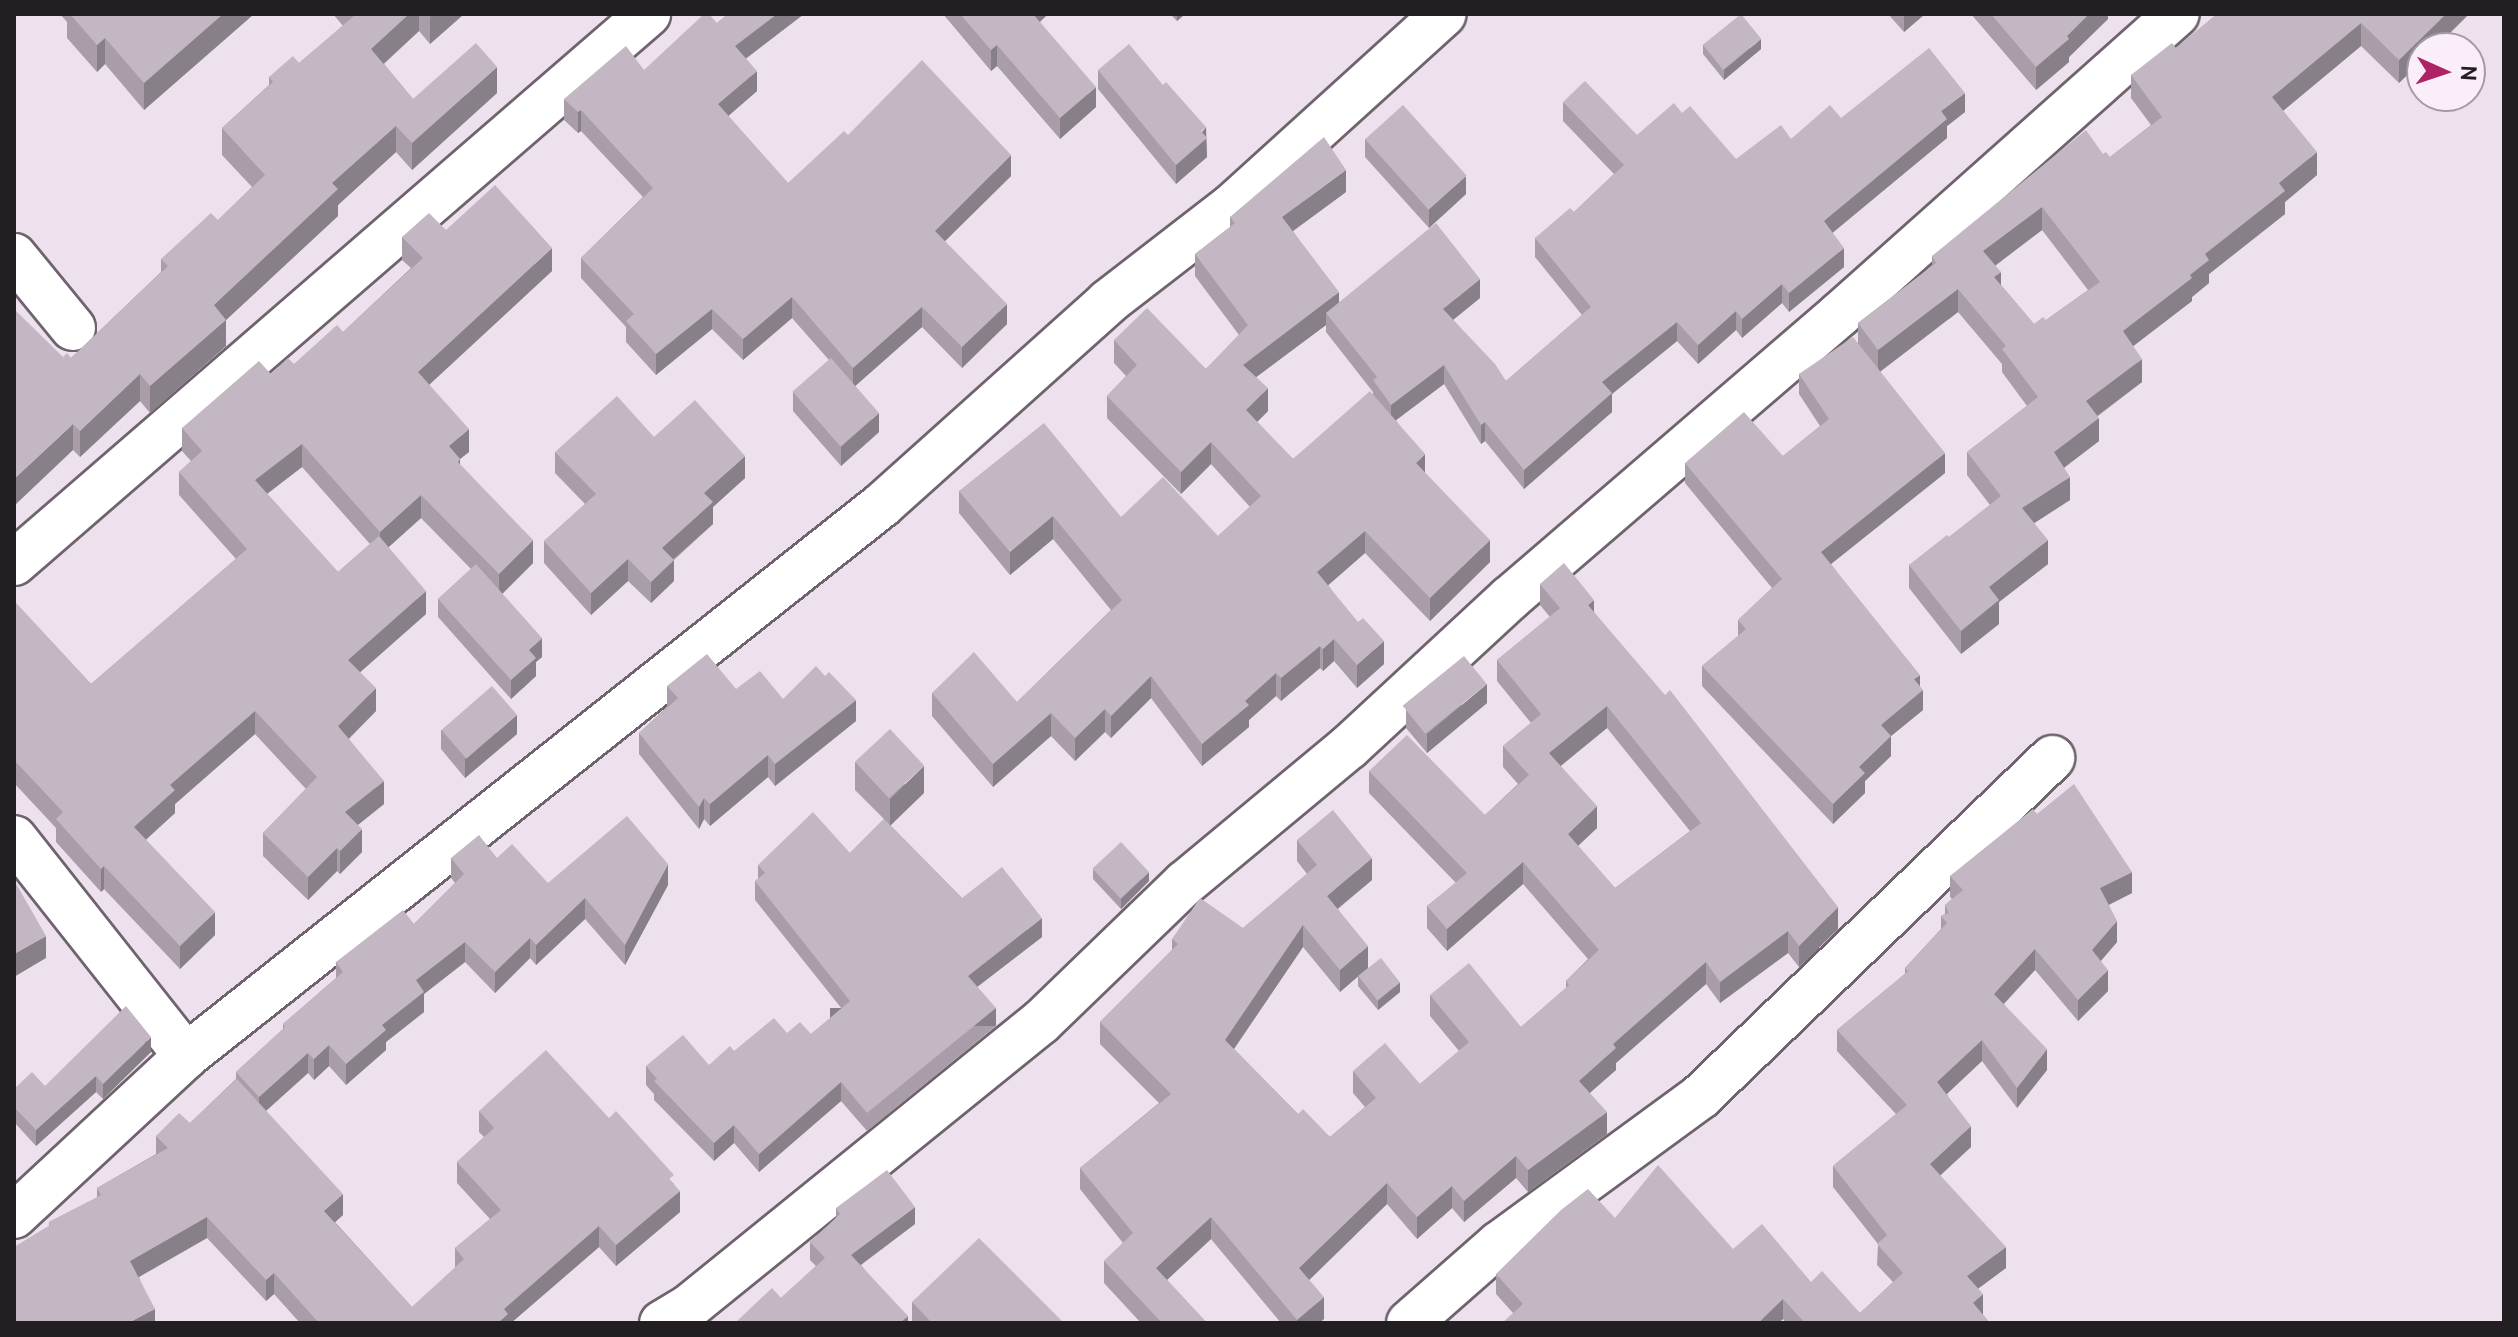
<!DOCTYPE html>
<html>
<head>
<meta charset="utf-8">
<style>
  body { margin:0 }
  #map { position:relative; width:2518px; height:1337px; overflow:hidden; background:#eee1ee; font-family:Cabin,sans-serif }
  div>[style] { position:absolute }
  .roads { filter:drop-shadow(2px 0 #6e636e) drop-shadow(-2px 0 #6e636e) drop-shadow(0 2px #6e636e) drop-shadow(0 -2px #6e636e) }
  .minor>* { height:44px; margin:-22px; padding:0 22px; transform-origin:22px; border-radius:22px; background:#fff }
  .wall>* { inset:0; background:#a89da9 }
  .shaded-wall>* { inset:0; background:#888089; transform-origin:0 0 }
  .building>* { inset:0; background:#c3b7c4; transform-origin:0 0 }
  span { translate:-50% -50%; white-space:nowrap; text-align:center; line-height:1.15; -webkit-text-stroke:8px #fbeefb; paint-order:stroke }
  .frame { position:absolute; inset:0; border:16px solid #221e22; pointer-events:none }
  .north { position:absolute; left:2406px; top:32px; width:80px; height:80px; box-sizing:border-box; background:#fbeefb; border:2px solid #a49ba4; border-radius:50%; rotate:93deg; font-size:22px; font-weight:700; line-height:32px; text-align:center; color:#221e22 }
  .north::after { content:''; display:block; margin:auto; width:28px; height:36px; background:#ad2364; clip-path:polygon(50% 0,100% 100%,50% 72%,0 100%) }
</style>
</head>
<body>
<div id="map">
  <div class="roads">
    <div class="minor">
      <div style="left:14px;top:256px;width:93px;rotate:50.7deg"></div>
      <div style="left:14px;top:563px;width:839px;rotate:-40.89deg"></div>
      <div style="left:14px;top:838px;width:278px;rotate:51.7deg"></div>
      <div style="left:14px;top:1216px;width:235px;rotate:-42.9deg"></div>
      <div style="left:186px;top:1056px;width:888px;rotate:-38.37deg"></div>
      <div style="left:882px;top:505px;width:304px;rotate:-41.9deg"></div>
      <div style="left:1108px;top:302px;width:155px;rotate:-37.7deg"></div>
      <div style="left:1231px;top:207px;width:287px;rotate:-42.2deg"></div>
      <div style="left:662px;top:1323px;width:33px;rotate:-31deg"></div>
      <div style="left:690px;top:1306px;width:452px;rotate:-39deg"></div>
      <div style="left:1041px;top:1022px;width:200px;rotate:-44deg"></div>
      <div style="left:1185px;top:883px;width:213px;rotate:-39.7deg"></div>
      <div style="left:1349px;top:747px;width:219px;rotate:-42.8deg"></div>
      <div style="left:1510px;top:598px;width:435px;rotate:-40.7deg"></div>
      <div style="left:1840px;top:314px;width:451px;rotate:-41.7deg"></div>
      <div style="left:1409px;top:1323px;width:120px;rotate:-41.3deg"></div>
      <div style="left:1499px;top:1244px;width:249px;rotate:-36.2deg"></div>
      <div style="left:1700px;top:1097px;width:489px;rotate:-43.9deg"></div>
    </div>
  </div>
  <div class="wall">
    <div style="clip-path:polygon(60px 14px,254px 14px,144px 110px,105px 64px,97px 72px,67px 38px,67px 22px)"></div>
    <div style="clip-path:polygon(333px 14px,464px 14px,430px 44px,419px 31px,384px 64px,413px 99px,497px 93px,412px 170px,396px 152px,338px 205px,338px 216px,226px 320px,226px 346px,150px 413px,140px 401px,80px 457px,73px 450px,63px 357px,71px 358px,161px 272px,161px 259px,218px 220px,252px 187px,222px 155px,222px 128px,269px 85px,269px 77px,299px 63px,343px 26px)"></div>
    <div style="clip-path:polygon(728px 14px,804px 14px,746px 58px,757px 91px,728px 116px,788px 183px,848px 135px,1011px 176px,945px 241px,1007px 324px,962px 368px,922px 327px,855px 386px,879px 432px,841px 466px,793px 411px,793px 392px,829px 360px,792px 318px,743px 360px,712px 329px,656px 375px,626px 342px,626px 327px,581px 278px,581px 258px,643px 197px,581px 131px,578px 133px,564px 120px,564px 99px,644px 70px,717px 23px)"></div>
    <div style="clip-path:polygon(943px 14px,1048px 14px,1040px 22px,1096px 107px,1060px 139px,997px 66px,991px 71px)"></div>
    <div style="clip-path:polygon(1170px 14px,1185px 14px,1177px 21px)"></div>
    <div style="clip-path:polygon(1888px 14px,1925px 14px,1904px 32px)"></div>
    <div style="clip-path:polygon(1971px 14px,2108px 14px,2108px 19px,2069px 57px,2069px 62px,2036px 90px)"></div>
    <div style="clip-path:polygon(evenodd,2217px 14px,2469px 14px,2399px 83px,2361px 46px,2283px 111px,2317px 175px,2285px 202px,2285px 214px,2209px 274px,2209px 283px,2192px 297px,2192px 301px,2133px 346px,2142px 382px,2098px 416px,2099px 441px,2064px 468px,2070px 500px,2034px 523px,2048px 564px,1999px 602px,1999px 624px,1961px 654px,1909px 588px,1909px 565px,1949px 537px,1990px 505px,1967px 475px,1967px 452px,2027px 406px,2002px 372px,2002px 364px,1958px 312px,1880px 372px,1945px 473px,1831px 564px,1920px 686px,1923px 710px,1891px 736px,1891px 756px,1865px 781px,1865px 793px,1833px 824px,1702px 686px,1702px 666px,1738px 636px,1738px 620px,1772px 588px,1685px 483px,1685px 463px,1783px 456px,1820px 426px,1799px 394px,1799px 374px,1858px 343px,1858px 323px,1932px 266px,1932px 256px,2103px 154px,2110px 157px,2151px 125px,2131px 98px,2131px 75px,2176px 48px,2217px 14px,2042px 230px,2088px 290px,2046px 320px,2034px 324px,2001px 285px,1995px 265px,2042px 230px)"></div>
    <div style="clip-path:polygon(1703px 45px,1761px 49px,1724px 80px,1703px 54px)"></div>
    <div style="clip-path:polygon(1098px 70px,1206px 137px,1207px 157px,1176px 184px,1098px 89px)"></div>
    <div style="clip-path:polygon(evenodd,1563px 102px,1637px 135px,1682px 113px,1736px 159px,1791px 139px,1841px 118px,1965px 112px,1947px 126px,1947px 138px,1832px 232px,1844px 267px,1789px 312px,1782px 303px,1742px 338px,1736px 330px,1698px 364px,1677px 341px,1612px 394px,1612px 412px,1524px 489px,1485px 441px,1481px 444px,1444px 384px,1396px 420px,1425px 473px,1490px 562px,1430px 621px,1365px 553px,1328px 585px,1384px 664px,1357px 688px,1334px 661px,1323px 671px,1320px 668px,1281px 701px,1276px 696px,1249px 720px,1249px 727px,1202px 766px,1151px 698px,1111px 738px,1105px 732px,1075px 761px,1051px 736px,993px 787px,932px 716px,932px 693px,1017px 702px,1111px 610px,1053px 539px,1010px 575px,959px 513px,959px 491px,1121px 517px,1218px 536px,1250px 507px,1211px 464px,1181px 494px,1107px 418px,1107px 396px,1126px 376px,1114px 363px,1114px 340px,1206px 369px,1239px 335px,1195px 276px,1195px 254px,1230px 227px,1230px 217px,1346px 192px,1293px 231px,1339px 302px,1480px 298px,1453px 320px,1506px 381px,1582px 315px,1535px 257px,1535px 238px,1574px 212px,1614px 174px,1563px 121px,1563px 102px,1326px 325px,1326px 332px,1373px 392px,1373px 394px,1293px 459px,1257px 422px,1268px 411px,1256px 377px,1326px 325px)"></div>
    <div style="clip-path:polygon(1365px 139px,1466px 194px,1429px 228px,1365px 157px)"></div>
    <div style="clip-path:polygon(evenodd,446px 230px,552px 271px,429px 385px,469px 452px,460px 459px,460px 465px,533px 563px,502px 594px,542px 657px,536px 662px,536px 676px,511px 699px,438px 617px,438px 599px,471px 569px,421px 518px,388px 547px,426px 614px,360px 672px,376px 711px,349px 739px,384px 804px,358px 825px,362px 852px,340px 874px,337px 871px,308px 900px,263px 856px,263px 833px,306px 789px,255px 734px,175px 804px,175px 813px,146px 840px,215px 935px,180px 969px,104px 889px,101px 892px,56px 842px,56px 828px,14px 783px,14px 601px,91px 684px,236px 559px,179px 495px,179px 472px,191px 461px,182px 451px,182px 428px,271px 374px,294px 364px,343px 332px,411px 268px,402px 260px,402px 237px,446px 230px,302px 467px,370px 544px,338px 572px,267px 494px,302px 467px)"></div>
    <div style="clip-path:polygon(654px 437px,745px 478px,713px 507px,713px 524px,674px 560px,674px 581px,651px 603px,628px 581px,591px 615px,544px 563px,544px 541px,585px 504px,555px 473px,555px 452px)"></div>
    <div style="clip-path:polygon(evenodd,1540px 584px,1594px 612px,1838px 929px,1799px 967px,1788px 953px,1720px 1003px,1706px 984px,1616px 1063px,1616px 1070px,1590px 1093px,1607px 1134px,1528px 1192px,1516px 1178px,1464px 1222px,1452px 1208px,1417px 1239px,1387px 1204px,1309px 1280px,1324px 1319px,1319px 1323px,1281px 1323px,1211px 1239px,1167px 1280px,1207px 1323px,1141px 1323px,1104px 1283px,1104px 1261px,1123px 1243px,1080px 1189px,1080px 1168px,1159px 1103px,1100px 1044px,1100px 1022px,1172px 950px,1172px 939px,1243px 928px,1307px 874px,1297px 861px,1297px 840px,1372px 880px,1338px 909px,1368px 968px,1400px 992px,1378px 1010px,1358px 986px,1358px 976px,1340px 992px,1303px 947px,1234px 1049px,1298px 1114px,1330px 1137px,1365px 1107px,1353px 1093px,1353px 1071px,1420px 1084px,1459px 1051px,1430px 1016px,1430px 995px,1521px 1027px,1566px 988px,1566px 981px,1588px 959px,1523px 884px,1447px 951px,1427px 928px,1427px 906px,1456px 883px,1369px 793px,1369px 771px,1485px 815px,1518px 784px,1503px 767px,1503px 746px,1531px 723px,1497px 681px,1497px 660px,1550px 617px,1540px 605px,1540px 584px,1607px 728px,1690px 831px,1615px 888px,1578px 846px,1597px 828px,1561px 766px,1607px 728px)"></div>
    <div style="clip-path:polygon(667px 686px,736px 689px,783px 699px,856px 721px,775px 786px,768px 777px,710px 826px,704px 819px,699px 829px,639px 754px,639px 733px,667px 707px)"></div>
    <div style="clip-path:polygon(1487px 703px,1427px 753px,1406px 728px,1406px 709px)"></div>
    <div style="clip-path:polygon(441px 730px,517px 734px,465px 778px,441px 749px)"></div>
    <div style="clip-path:polygon(855px 762px,924px 793px,890px 825px,962px 898px,1042px 937px,977px 987px,996px 1026px,867px 1131px,841px 1101px,759px 1172px,734px 1143px,714px 1161px,654px 1100px,654px 1094px,646px 1085px,646px 1066px,709px 1065px,734px 1051px,787px 1033px,811px 1034px,842px 1009px,755px 900px,755px 881px,758px 879px,758px 865px,850px 853px,884px 819px,855px 790px)"></div>
    <div style="clip-path:polygon(2037px 814px,2132px 893px,2109px 905px,2117px 942px,2101px 961px,2108px 991px,2078px 1021px,2035px 970px,2004px 1004px,2047px 1070px,2017px 1108px,1982px 1061px,1947px 1094px,1971px 1147px,1940px 1175px,2006px 1268px,1978px 1288px,1983px 1315px,1990px 1323px,1786px 1323px,1783px 1319px,1513px 1313px,1496px 1294px,1496px 1274px,1615px 1218px,1733px 1249px,1811px 1282px,1860px 1313px,1893px 1282px,1877px 1265px,1878px 1244px,1833px 1187px,1833px 1166px,1896px 1114px,1837px 1051px,1837px 1030px,1905px 974px,1905px 968px,1941px 929px,1941px 916px,1945px 914px,1945px 905px,1952px 899px,1950px 897px,1950px 876px)"></div>
    <div style="clip-path:polygon(451px 858px,497px 858px,548px 883px,668px 885px,625px 965px,585px 919px,536px 965px,530px 958px,495px 993px,465px 962px,424px 994px,424px 1012px,386px 1042px,386px 1050px,346px 1085px,329px 1066px,314px 1080px,308px 1073px,266px 1111px,343px 1215px,335px 1222px,412px 1307px,455px 1268px,455px 1248px,490px 1219px,457px 1183px,457px 1162px,484px 1137px,479px 1132px,479px 1111px,609px 1118px,674px 1184px,680px 1212px,616px 1266px,599px 1247px,511px 1323px,300px 1323px,274px 1294px,266px 1301px,207px 1238px,139px 1277px,155px 1323px,49px 1226px,49px 1222px,97px 1198px,97px 1188px,156px 1154px,156px 1136px,190px 1123px,236px 1079px,236px 1072px,283px 1029px,283px 1024px,336px 978px,336px 962px,414px 924px,455px 883px,451px 878px)"></div>
    <div style="clip-path:polygon(1093px 869px,1149px 881px,1121px 909px,1093px 879px)"></div>
    <div style="clip-path:polygon(151px 1052px,103px 1099px,96px 1092px,36px 1146px,14px 1122px,14px 1089px,45px 1086px)"></div>
    <div style="clip-path:polygon(836px 1208px,915px 1224px,861px 1265px,908px 1323px,781px 1298px,816px 1266px,810px 1260px,810px 1242px,836px 1218px)"></div>
    <div style="clip-path:polygon(912px 1302px,1064px 1323px,912px 1323px)"></div>
  </div>
  <div class="shaded-wall">
    <div style="clip-path:polygon(223px 14px,254px 14px,144px 110px,144px 83px)"></div>
    <div style="clip-path:polygon(409px 14px,419px 14px,419px 31px,371px 75px,371px 49px)"></div>
    <div style="clip-path:polygon(434px 14px,464px 14px,430px 44px,430px 17px)"></div>
    <div style="clip-path:polygon(777px 14px,804px 14px,735px 67px,735px 46px)"></div>
    <div style="clip-path:polygon(1030px 14px,1048px 14px,1030px 31px)"></div>
    <div style="clip-path:polygon(1177px 14px,1185px 14px,1177px 21px)"></div>
    <div style="clip-path:polygon(1904px 14px,1925px 14px,1904px 32px)"></div>
    <div style="clip-path:polygon(2089px 14px,2108px 14px,2108px 19px,2069px 57px,2069px 62px,2036px 90px,2036px 67px)"></div>
    <div style="clip-path:polygon(2446px 14px,2469px 14px,2435px 48px,2422px 48px,2422px 60px,2399px 83px,2399px 60px)"></div>
    <div style="clip-path:polygon(2361px 23px,2361px 46px,2272px 120px,2272px 97px)"></div>
    <div style="clip-path:polygon(105px 38px,105px 64px,97px 72px,97px 45px)"></div>
    <div style="clip-path:polygon(1761px 39px,1761px 49px,1724px 80px,1724px 70px)"></div>
    <div style="clip-path:polygon(997px 45px,997px 66px,991px 71px,991px 50px)"></div>
    <div style="clip-path:polygon(497px 67px,497px 93px,412px 170px,412px 143px)"></div>
    <div style="clip-path:polygon(757px 71px,757px 91px,718px 125px,718px 104px)"></div>
    <div style="clip-path:polygon(1096px 87px,1096px 107px,1060px 139px,1060px 118px)"></div>
    <div style="clip-path:polygon(1965px 93px,1965px 112px,1947px 126px,1947px 138px,1824px 240px,1824px 221px,1941px 111px)"></div>
    <div style="clip-path:polygon(581px 110px,581px 131px,578px 133px,578px 112px)"></div>
    <div style="clip-path:polygon(396px 126px,396px 152px,338px 205px,338px 216px,226px 320px,226px 346px,150px 413px,150px 386px,214px 305px,332px 183px)"></div>
    <div style="clip-path:polygon(1206px 127px,1207px 157px,1176px 184px,1176px 165px)"></div>
    <div style="clip-path:polygon(2317px 152px,2317px 175px,2285px 202px,2285px 214px,2209px 274px,2209px 283px,2192px 297px,2192px 301px,2123px 354px,2123px 331px,2190px 275px,2205px 254px,2279px 183px)"></div>
    <div style="clip-path:polygon(1011px 155px,1011px 176px,935px 251px,935px 231px)"></div>
    <div style="clip-path:polygon(1346px 170px,1346px 192px,1282px 239px,1282px 217px)"></div>
    <div style="clip-path:polygon(1466px 176px,1466px 194px,1429px 228px,1429px 209px)"></div>
    <div style="clip-path:polygon(2042px 207px,2042px 230px,1983px 275px,1983px 251px)"></div>
    <div style="clip-path:polygon(552px 248px,552px 271px,418px 395px,418px 372px)"></div>
    <div style="clip-path:polygon(1844px 248px,1844px 267px,1789px 312px,1789px 293px)"></div>
    <div style="clip-path:polygon(2001px 272px,2001px 295px,1994px 277px)"></div>
    <div style="clip-path:polygon(1480px 279px,1480px 298px,1443px 328px,1443px 309px)"></div>
    <div style="clip-path:polygon(1782px 284px,1782px 303px,1742px 338px,1742px 319px)"></div>
    <div style="clip-path:polygon(1958px 289px,1958px 312px,1878px 373px,1878px 350px)"></div>
    <div style="clip-path:polygon(1339px 292px,1339px 315px,1326px 313px,1326px 325px,1243px 387px,1243px 365px)"></div>
    <div style="clip-path:polygon(792px 297px,792px 318px,743px 360px,743px 339px)"></div>
    <div style="clip-path:polygon(1007px 304px,1007px 324px,962px 368px,962px 347px)"></div>
    <div style="clip-path:polygon(922px 307px,922px 327px,853px 388px,853px 368px)"></div>
    <div style="clip-path:polygon(712px 309px,712px 329px,656px 375px,656px 354px)"></div>
    <div style="clip-path:polygon(1736px 311px,1736px 330px,1698px 364px,1698px 345px)"></div>
    <div style="clip-path:polygon(1677px 322px,1677px 341px,1612px 394px,1612px 412px,1524px 489px,1524px 470px,1602px 382px)"></div>
    <div style="clip-path:polygon(2142px 359px,2142px 382px,2086px 424px,2086px 401px)"></div>
    <div style="clip-path:polygon(1444px 365px,1444px 384px,1391px 424px,1391px 405px)"></div>
    <div style="clip-path:polygon(140px 374px,140px 401px,80px 457px,80px 431px)"></div>
    <div style="clip-path:polygon(1268px 388px,1268px 411px,1246px 433px,1246px 410px)"></div>
    <div style="clip-path:polygon(879px 413px,879px 432px,841px 466px,841px 447px)"></div>
    <div style="clip-path:polygon(2099px 418px,2099px 441px,2054px 475px,2054px 452px)"></div>
    <div style="clip-path:polygon(1485px 422px,1485px 441px,1481px 444px,1481px 425px)"></div>
    <div style="clip-path:polygon(73px 424px,73px 450px,14px 506px,14px 479px)"></div>
    <div style="clip-path:polygon(469px 429px,469px 452px,460px 459px,460px 482px,449px 446px)"></div>
    <div style="clip-path:polygon(1211px 442px,1211px 464px,1181px 494px,1181px 472px)"></div>
    <div style="clip-path:polygon(302px 444px,302px 467px,255px 503px,255px 480px)"></div>
    <div style="clip-path:polygon(1945px 453px,1945px 473px,1821px 572px,1821px 552px)"></div>
    <div style="clip-path:polygon(1425px 454px,1425px 477px,1416px 463px)"></div>
    <div style="clip-path:polygon(745px 456px,745px 478px,713px 507px,713px 524px,662px 569px,662px 548px,704px 493px)"></div>
    <div style="clip-path:polygon(2070px 477px,2070px 500px,2022px 531px,2022px 508px)"></div>
    <div style="clip-path:polygon(421px 495px,421px 518px,380px 555px,380px 532px)"></div>
    <div style="clip-path:polygon(1053px 516px,1053px 539px,1010px 575px,1010px 552px)"></div>
    <div style="clip-path:polygon(1365px 531px,1365px 553px,1317px 595px,1317px 572px)"></div>
    <div style="clip-path:polygon(533px 540px,533px 563px,499px 597px,499px 574px)"></div>
    <div style="clip-path:polygon(1490px 540px,1490px 562px,1430px 621px,1430px 598px)"></div>
    <div style="clip-path:polygon(2048px 540px,2048px 564px,1999px 602px,1999px 624px,1961px 654px,1961px 631px,1989px 587px)"></div>
    <div style="clip-path:polygon(628px 559px,628px 581px,591px 615px,591px 593px)"></div>
    <div style="clip-path:polygon(674px 560px,674px 581px,651px 603px,651px 582px)"></div>
    <div style="clip-path:polygon(426px 591px,426px 614px,348px 683px,348px 660px)"></div>
    <div style="clip-path:polygon(1594px 600px,1594px 622px,1588px 605px)"></div>
    <div style="clip-path:polygon(542px 638px,542px 657px,536px 662px,536px 676px,511px 699px,511px 680px,529px 650px)"></div>
    <div style="clip-path:polygon(1334px 639px,1334px 661px,1323px 671px,1323px 649px)"></div>
    <div style="clip-path:polygon(1384px 641px,1384px 664px,1357px 688px,1357px 665px)"></div>
    <div style="clip-path:polygon(1320px 646px,1320px 668px,1281px 701px,1281px 678px)"></div>
    <div style="clip-path:polygon(1276px 673px,1276px 696px,1249px 720px,1249px 727px,1202px 766px,1202px 744px,1245px 701px)"></div>
    <div style="clip-path:polygon(1920px 675px,1920px 692px,1923px 690px,1923px 710px,1891px 736px,1891px 756px,1865px 781px,1865px 793px,1833px 824px,1833px 804px,1859px 767px,1881px 725px,1914px 679px)"></div>
    <div style="clip-path:polygon(1151px 676px,1151px 698px,1111px 738px,1111px 716px)"></div>
    <div style="clip-path:polygon(1487px 684px,1487px 703px,1427px 753px,1427px 734px)"></div>
    <div style="clip-path:polygon(376px 688px,376px 711px,338px 749px,338px 726px)"></div>
    <div style="clip-path:polygon(856px 700px,856px 721px,775px 786px,775px 764px)"></div>
    <div style="clip-path:polygon(1607px 706px,1607px 728px,1549px 775px,1549px 753px)"></div>
    <div style="clip-path:polygon(1105px 709px,1105px 732px,1075px 761px,1075px 738px)"></div>
    <div style="clip-path:polygon(255px 711px,255px 734px,175px 804px,175px 813px,134px 850px,134px 827px,170px 785px)"></div>
    <div style="clip-path:polygon(1051px 713px,1051px 736px,993px 787px,993px 764px)"></div>
    <div style="clip-path:polygon(517px 715px,517px 734px,465px 778px,465px 759px)"></div>
    <div style="clip-path:polygon(768px 755px,768px 777px,710px 826px,710px 804px)"></div>
    <div style="clip-path:polygon(924px 766px,924px 793px,890px 826px,890px 799px)"></div>
    <div style="clip-path:polygon(384px 781px,384px 804px,345px 835px,345px 812px)"></div>
    <div style="clip-path:polygon(704px 798px,704px 819px,699px 829px,699px 807px)"></div>
    <div style="clip-path:polygon(1597px 806px,1597px 828px,1568px 855px,1568px 834px)"></div>
    <div style="clip-path:polygon(362px 829px,362px 852px,340px 874px,340px 851px)"></div>
    <div style="clip-path:polygon(337px 848px,337px 871px,308px 900px,308px 877px)"></div>
    <div style="clip-path:polygon(1372px 858px,1372px 880px,1327px 917px,1327px 896px)"></div>
    <div style="clip-path:polygon(1523px 862px,1523px 884px,1447px 951px,1447px 929px)"></div>
    <div style="clip-path:polygon(668px 864px,668px 885px,625px 965px,625px 945px)"></div>
    <div style="clip-path:polygon(104px 866px,104px 889px,101px 892px,101px 869px)"></div>
    <div style="clip-path:polygon(1149px 872px,1149px 881px,1121px 909px,1121px 899px)"></div>
    <div style="clip-path:polygon(2132px 872px,2132px 893px,2100px 909px,2100px 888px)"></div>
    <div style="clip-path:polygon(585px 898px,585px 919px,536px 965px,536px 945px)"></div>
    <div style="clip-path:polygon(1838px 907px,1838px 929px,1799px 967px,1799px 946px)"></div>
    <div style="clip-path:polygon(215px 912px,215px 935px,180px 969px,180px 946px)"></div>
    <div style="clip-path:polygon(1042px 918px,1042px 937px,968px 994px,968px 976px)"></div>
    <div style="clip-path:polygon(2117px 921px,2117px 942px,2092px 971px,2092px 950px)"></div>
    <div style="clip-path:polygon(1303px 925px,1303px 947px,1225px 1062px,1225px 1040px)"></div>
    <div style="clip-path:polygon(1788px 931px,1788px 953px,1720px 1003px,1720px 982px)"></div>
    <div style="clip-path:polygon(46px 936px,46px 958px,14px 977px,14px 954px)"></div>
    <div style="clip-path:polygon(530px 938px,530px 958px,495px 993px,495px 972px)"></div>
    <div style="clip-path:polygon(465px 942px,465px 962px,424px 994px,424px 1012px,386px 1042px,386px 1050px,346px 1085px,346px 1064px,382px 1025px,416px 980px)"></div>
    <div style="clip-path:polygon(1368px 946px,1368px 968px,1340px 992px,1340px 970px)"></div>
    <div style="clip-path:polygon(2035px 949px,2035px 970px,1994px 1014px,1994px 994px)"></div>
    <div style="clip-path:polygon(1706px 962px,1706px 984px,1616px 1063px,1616px 1070px,1579px 1102px,1579px 1081px,1613px 1044px)"></div>
    <div style="clip-path:polygon(2108px 970px,2108px 991px,2078px 1021px,2078px 1000px)"></div>
    <div style="clip-path:polygon(1400px 982px,1400px 992px,1378px 1010px,1378px 1001px)"></div>
    <div style="left:996px;top:1008px;width:18px;height:166px;rotate:90deg"></div>
    <div style="clip-path:polygon(151px 1037px,151px 1052px,103px 1099px,103px 1084px)"></div>
    <div style="clip-path:polygon(1982px 1040px,1982px 1061px,1937px 1103px,1937px 1082px)"></div>
    <div style="clip-path:polygon(329px 1045px,329px 1066px,314px 1080px,314px 1059px)"></div>
    <div style="clip-path:polygon(2047px 1049px,2047px 1070px,2017px 1108px,2017px 1088px)"></div>
    <div style="clip-path:polygon(308px 1053px,308px 1073px,259px 1117px,259px 1097px)"></div>
    <div style="clip-path:polygon(96px 1076px,96px 1092px,36px 1146px,36px 1130px)"></div>
    <div style="clip-path:polygon(841px 1082px,841px 1101px,759px 1172px,759px 1154px)"></div>
    <div style="clip-path:polygon(1607px 1112px,1607px 1134px,1528px 1192px,1528px 1170px)"></div>
    <div style="clip-path:polygon(734px 1125px,734px 1143px,714px 1161px,714px 1143px)"></div>
    <div style="clip-path:polygon(1971px 1126px,1971px 1147px,1930px 1185px,1930px 1164px)"></div>
    <div style="clip-path:polygon(1516px 1156px,1516px 1178px,1464px 1222px,1464px 1201px)"></div>
    <div style="clip-path:polygon(1387px 1183px,1387px 1204px,1299px 1290px,1299px 1268px)"></div>
    <div style="clip-path:polygon(1452px 1186px,1452px 1208px,1417px 1239px,1417px 1217px)"></div>
    <div style="clip-path:polygon(680px 1191px,680px 1212px,616px 1266px,616px 1245px)"></div>
    <div style="clip-path:polygon(343px 1194px,343px 1215px,324px 1232px,324px 1211px)"></div>
    <div style="clip-path:polygon(915px 1207px,915px 1224px,851px 1272px,851px 1255px)"></div>
    <div style="clip-path:polygon(207px 1217px,207px 1238px,130px 1282px,130px 1261px)"></div>
    <div style="clip-path:polygon(1211px 1217px,1211px 1239px,1156px 1290px,1156px 1268px)"></div>
    <div style="clip-path:polygon(599px 1226px,599px 1247px,511px 1323px,498px 1323px,504px 1309px)"></div>
    <div style="clip-path:polygon(2006px 1247px,2006px 1268px,1967px 1297px,1967px 1276px)"></div>
    <div style="clip-path:polygon(274px 1273px,274px 1294px,266px 1301px,266px 1280px)"></div>
    <div style="clip-path:polygon(1983px 1294px,1983px 1315px,1973px 1303px)"></div>
    <div style="clip-path:polygon(1324px 1297px,1324px 1319px,1319px 1323px,1297px 1323px,1297px 1320px)"></div>
    <div style="clip-path:polygon(1783px 1299px,1783px 1319px,1779px 1323px,1758px 1323px)"></div>
    <div style="clip-path:polygon(155px 1309px,155px 1323px,128px 1323px)"></div>
    <div style="clip-path:polygon(908px 1316px,908px 1323px,900px 1323px)"></div>
  </div>
  <div class="building">
    <div style="clip-path:polygon(70px 14px,223px 14px,144px 83px,105px 38px,97px 45px)"></div>
    <div style="clip-path:polygon(356px 14px,409px 14px,371px 49px,413px 99px,476px 43px,497px 67px,412px 143px,396px 126px,332px 183px,338px 189px,214px 305px,226px 320px,150px 386px,140px 374px,80px 431px,73px 424px,14px 479px,14px 309px,63px 357px,67px 353px,71px 358px,168px 266px,161px 259px,211px 213px,218px 220px,265px 175px,222px 128px,273px 82px,269px 77px,293px 56px,299px 63px)"></div>
    <div style="clip-path:polygon(704px 14px,709px 14px,717px 23px,728px 14px,777px 14px,735px 46px,757px 71px,718px 104px,788px 183px,844px 131px,848px 135px,922px 60px,1011px 155px,935px 231px,1007px 304px,962px 347px,922px 307px,853px 368px,792px 297px,743px 339px,712px 309px,656px 354px,626px 321px,634px 314px,581px 258px,653px 188px,581px 110px,578px 112px,564px 99px,626px 46px,644px 70px)"></div>
    <div style="clip-path:polygon(960px 14px,1033px 14px,1096px 87px,1060px 118px,997px 45px,991px 50px)"></div>
    <div style="left:1741px;top:14px;width:32px;height:49px;rotate:51deg"></div>
    <div style="clip-path:polygon(1991px 14px,2089px 14px,2067px 36px,2069px 39px,2036px 67px)"></div>
    <div style="clip-path:polygon(evenodd,2217px 14px,2446px 14px,2399px 60px,2361px 23px,2272px 97px,2317px 152px,2279px 183px,2285px 191px,2205px 254px,2209px 260px,2190px 275px,2192px 278px,2123px 331px,2142px 359px,2086px 401px,2099px 418px,2054px 452px,2070px 477px,2022px 508px,2048px 540px,1989px 587px,1999px 600px,1961px 631px,1909px 565px,1947px 535px,1949px 537px,2001px 496px,1967px 452px,2038px 397px,2002px 349px,2006px 346px,1958px 289px,1878px 350px,1858px 323px,1936px 263px,1932px 256px,2086px 130px,2103px 154px,2106px 152px,2110px 157px,2162px 117px,2131px 75px,2172px 43px,2176px 48px,2217px 14px,2042px 207px,2100px 282px,2046px 320px,2043px 317px,2034px 324px,1994px 277px,2001px 272px,1983px 251px,2042px 207px)"></div>
    <div style="clip-path:polygon(1129px 44px,1163px 85px,1166px 82px,1206px 127px,1201px 131px,1207px 138px,1176px 165px,1098px 70px)"></div>
    <div style="clip-path:polygon(1929px 48px,1965px 93px,1941px 111px,1947px 119px,1824px 221px,1844px 248px,1789px 293px,1782px 284px,1742px 319px,1736px 311px,1698px 345px,1677px 322px,1602px 382px,1612px 393px,1524px 470px,1485px 422px,1481px 425px,1444px 365px,1391px 405px,1373px 380px,1377px 377px,1326px 313px,1436px 223px,1480px 279px,1443px 309px,1495px 364px,1506px 381px,1591px 307px,1535px 238px,1570px 208px,1574px 212px,1624px 165px,1563px 102px,1585px 81px,1637px 135px,1674px 103px,1682px 113px,1690px 106px,1736px 159px,1781px 125px,1791px 139px,1830px 105px,1841px 118px)"></div>
    <div style="left:1403px;top:105px;width:95px;height:51px;rotate:48deg"></div>
    <div style="clip-path:polygon(1324px 137px,1346px 170px,1282px 217px,1339px 292px,1243px 365px,1268px 388px,1246px 410px,1293px 459px,1370px 391px,1425px 454px,1416px 463px,1490px 540px,1430px 598px,1365px 531px,1317px 572px,1358px 622px,1363px 618px,1384px 641px,1357px 665px,1334px 639px,1323px 649px,1320px 646px,1281px 678px,1276px 673px,1245px 701px,1249px 705px,1202px 744px,1151px 676px,1111px 716px,1105px 709px,1075px 738px,1051px 713px,993px 764px,932px 693px,974px 652px,1017px 702px,1122px 600px,1053px 516px,1010px 552px,959px 491px,1044px 423px,1121px 517px,1163px 477px,1218px 536px,1261px 496px,1211px 442px,1181px 472px,1107px 396px,1137px 365px,1114px 340px,1147px 308px,1206px 369px,1248px 325px,1195px 254px,1235px 223px,1230px 217px)"></div>
    <div style="clip-path:polygon(495px 185px,552px 248px,418px 372px,469px 429px,449px 446px,460px 459px,458px 462px,533px 540px,499px 574px,421px 495px,380px 532px,302px 444px,255px 480px,338px 572px,379px 536px,426px 591px,348px 660px,376px 688px,338px 726px,384px 781px,345px 812px,362px 829px,340px 851px,337px 848px,308px 877px,263px 833px,317px 777px,255px 711px,170px 785px,175px 790px,134px 827px,215px 912px,180px 946px,104px 866px,101px 869px,56px 819px,63px 812px,14px 760px,14px 601px,91px 684px,247px 549px,179px 472px,202px 451px,182px 428px,259px 361px,271px 374px,288px 358px,294px 364px,337px 325px,343px 332px,423px 258px,402px 237px,429px 213px,446px 230px)"></div>
    <div style="clip-path:polygon(1853px 337px,1945px 453px,1821px 552px,1920px 675px,1914px 679px,1923px 690px,1881px 725px,1891px 736px,1859px 767px,1865px 773px,1833px 804px,1702px 666px,1746px 629px,1738px 620px,1782px 579px,1685px 463px,1744px 412px,1783px 456px,1829px 419px,1799px 374px)"></div>
    <div style="left:831px;top:358px;width:73px;height:51px;rotate:49deg"></div>
    <div style="clip-path:polygon(617px 396px,654px 437px,695px 400px,745px 456px,704px 493px,713px 502px,662px 548px,674px 560px,651px 582px,628px 559px,591px 593px,544px 541px,596px 494px,555px 452px)"></div>
    <div style="clip-path:polygon(evenodd,1564px 563px,1594px 600px,1588px 605px,1665px 695px,1670px 690px,1838px 907px,1799px 946px,1788px 931px,1720px 982px,1706px 962px,1613px 1044px,1616px 1048px,1579px 1081px,1607px 1112px,1528px 1170px,1516px 1156px,1464px 1201px,1452px 1186px,1417px 1217px,1387px 1183px,1299px 1268px,1324px 1297px,1297px 1320px,1211px 1217px,1156px 1268px,1207px 1323px,1162px 1323px,1104px 1261px,1133px 1233px,1080px 1168px,1171px 1094px,1100px 1022px,1178px 944px,1172px 939px,1200px 898px,1243px 928px,1317px 865px,1297px 840px,1333px 810px,1372px 858px,1327px 896px,1368px 946px,1340px 970px,1303px 925px,1225px 1040px,1298px 1114px,1303px 1109px,1330px 1137px,1376px 1098px,1353px 1071px,1385px 1043px,1420px 1084px,1469px 1042px,1430px 995px,1469px 963px,1521px 1027px,1569px 985px,1566px 981px,1599px 950px,1523px 862px,1447px 929px,1427px 906px,1467px 873px,1369px 771px,1407px 735px,1485px 815px,1529px 775px,1503px 746px,1541px 714px,1497px 660px,1560px 608px,1540px 584px,1564px 563px,1607px 706px,1701px 823px,1615px 888px,1568px 834px,1597px 806px,1549px 753px,1607px 706px)"></div>
    <div style="clip-path:polygon(476px 564px,542px 638px,529px 650px,536px 658px,511px 680px,438px 599px)"></div>
    <div style="clip-path:polygon(707px 654px,736px 689px,760px 671px,783px 699px,816px 666px,825px 676px,829px 672px,856px 700px,775px 764px,768px 755px,710px 804px,704px 798px,699px 807px,639px 733px,678px 698px,667px 686px)"></div>
    <div style="left:1464px;top:656px;width:36px;height:79px;rotate:51deg"></div>
    <div style="left:492px;top:686px;width:38px;height:67px;rotate:49deg"></div>
    <div style="left:890px;top:729px;width:50px;height:48px;rotate:47deg"></div>
    <div style="clip-path:polygon(2074px 784px,2132px 872px,2100px 888px,2117px 921px,2092px 950px,2108px 970px,2078px 1000px,2035px 949px,1994px 994px,2047px 1049px,2017px 1088px,1982px 1040px,1937px 1082px,1971px 1126px,1930px 1164px,2006px 1247px,1967px 1276px,1983px 1294px,1973px 1303px,1990px 1323px,1805px 1323px,1783px 1299px,1758px 1323px,1502px 1323px,1523px 1304px,1496px 1274px,1561px 1210px,1588px 1189px,1615px 1218px,1658px 1165px,1733px 1249px,1762px 1224px,1811px 1282px,1822px 1271px,1860px 1313px,1903px 1273px,1877px 1244px,1887px 1235px,1833px 1166px,1907px 1105px,1837px 1030px,1908px 971px,1905px 968px,1947px 923px,1941px 916px,1949px 913px,1945px 905px,1963px 890px,1950px 876px,2033px 809px,2037px 814px)"></div>
    <div style="clip-path:polygon(813px 812px,850px 853px,884px 819px,962px 898px,1002px 867px,1042px 918px,968px 976px,996px 1008px,867px 1113px,841px 1082px,759px 1154px,734px 1125px,714px 1143px,654px 1081px,657px 1079px,646px 1066px,683px 1035px,709px 1065px,730px 1046px,734px 1051px,774px 1018px,787px 1033px,800px 1022px,811px 1034px,850px 1001px,755px 881px,765px 873px,758px 865px)"></div>
    <div style="clip-path:polygon(627px 816px,668px 864px,625px 945px,585px 898px,536px 945px,530px 938px,495px 972px,465px 942px,416px 980px,424px 992px,382px 1025px,386px 1030px,346px 1064px,329px 1045px,314px 1059px,308px 1053px,259px 1097px,236px 1072px,285px 1027px,283px 1024px,343px 972px,336px 962px,403px 910px,414px 924px,464px 874px,451px 858px,479px 835px,497px 858px,512px 844px,548px 883px)"></div>
    <div style="left:1121px;top:842px;width:41px;height:39px;rotate:47deg"></div>
    <div style="clip-path:polygon(14px 880px,46px 936px,14px 954px)"></div>
    <div style="left:1381px;top:958px;width:31px;height:29px;rotate:52deg"></div>
    <div style="clip-path:polygon(126px 1006px,151px 1037px,103px 1084px,96px 1076px,36px 1130px,14px 1107px,14px 1089px,32px 1072px,45px 1086px)"></div>
    <div style="clip-path:polygon(546px 1050px,609px 1118px,616px 1111px,674px 1175px,669px 1179px,680px 1191px,616px 1245px,599px 1226px,504px 1309px,508px 1314px,498px 1323px,319px 1323px,274px 1273px,266px 1280px,207px 1217px,130px 1261px,155px 1309px,128px 1323px,14px 1323px,14px 1247px,50px 1225px,49px 1222px,101px 1195px,97px 1188px,168px 1148px,156px 1136px,179px 1113px,190px 1123px,237px 1079px,343px 1194px,324px 1211px,412px 1307px,464px 1259px,455px 1248px,501px 1210px,457px 1162px,494px 1128px,479px 1111px)"></div>
    <div style="clip-path:polygon(887px 1170px,915px 1207px,851px 1255px,908px 1316px,900px 1323px,735px 1323px,772px 1288px,781px 1298px,825px 1258px,810px 1242px,840px 1214px,836px 1208px)"></div>
    <div style="clip-path:polygon(979px 1238px,1064px 1323px,932px 1323px,912px 1302px)"></div>
  </div>
  <div class="frame"></div>
  <div class="north">N</div>
</div>
</body>
</html>
